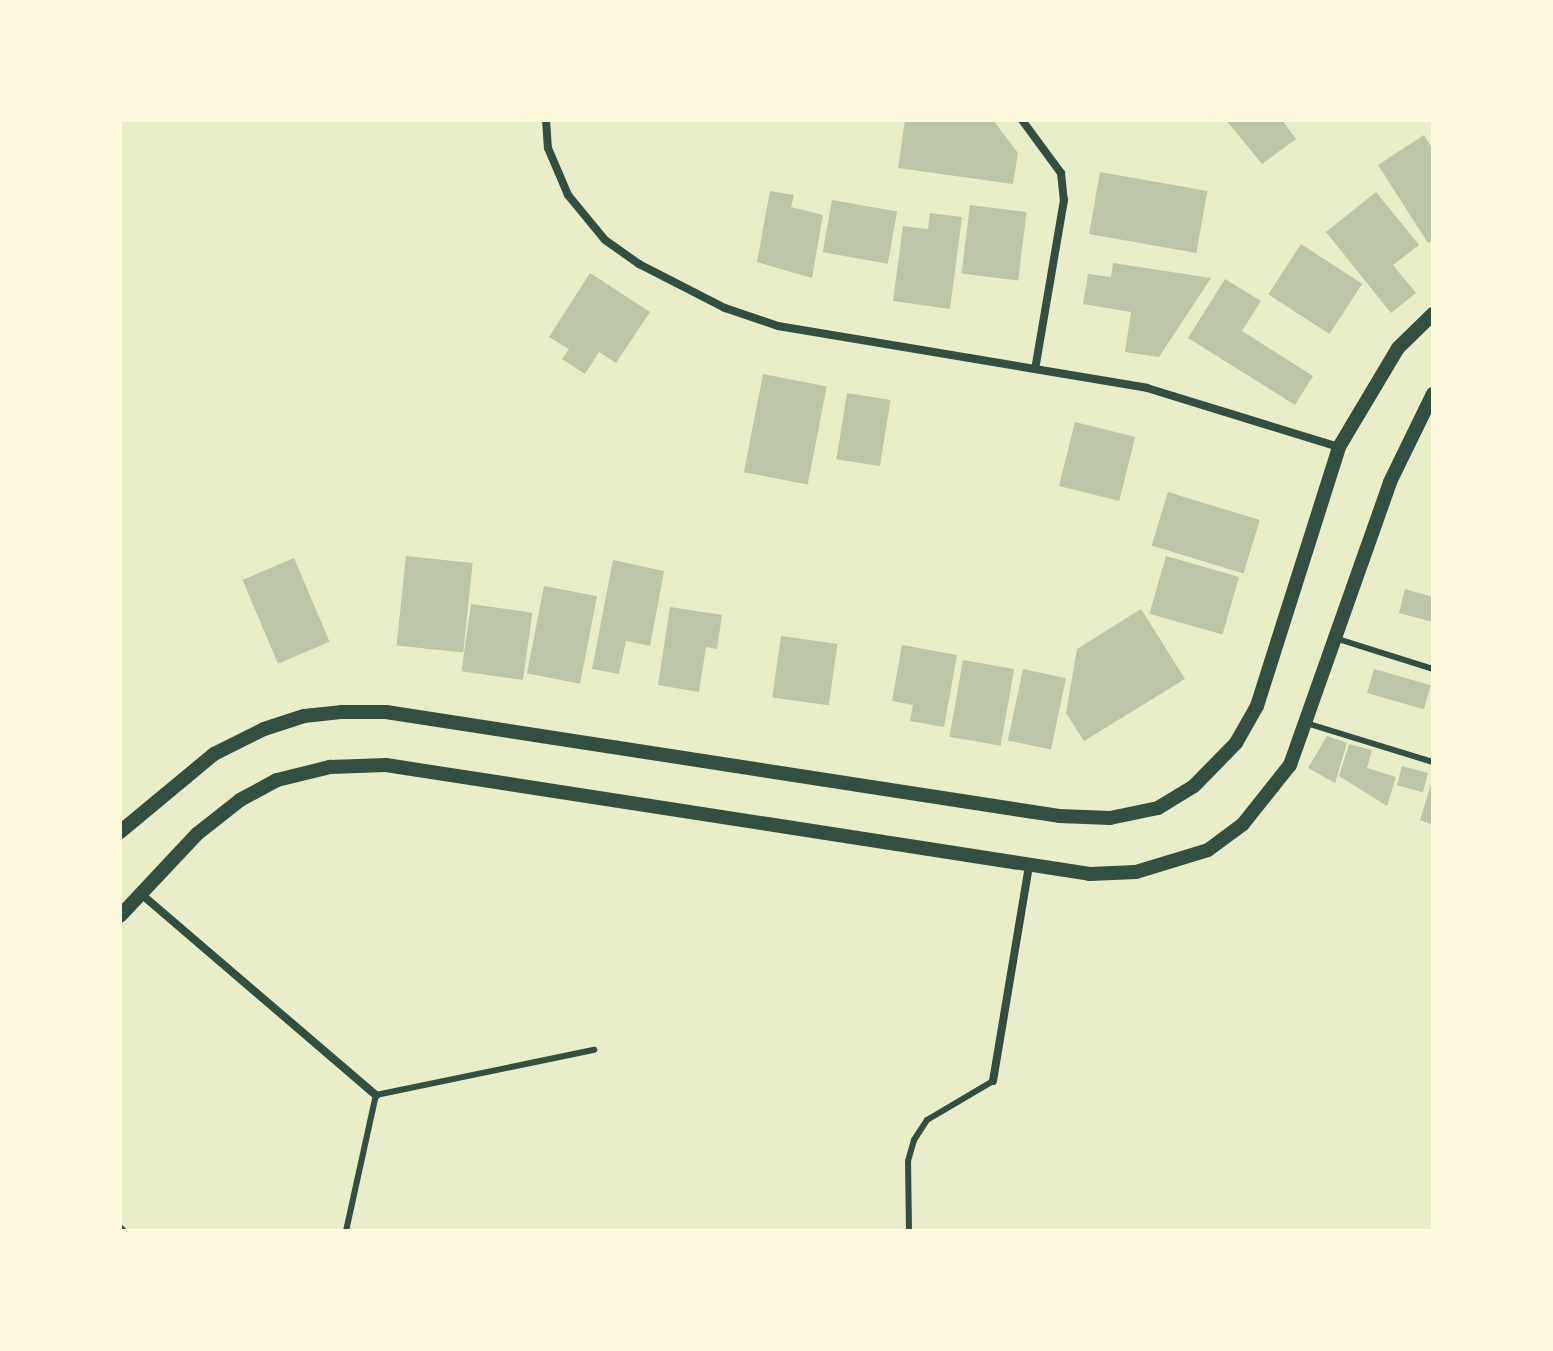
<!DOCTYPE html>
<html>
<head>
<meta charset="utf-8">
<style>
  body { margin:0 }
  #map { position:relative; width:1553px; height:1351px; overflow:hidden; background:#e9edc9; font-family:"Alegreya Sans",sans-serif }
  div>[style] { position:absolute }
  .building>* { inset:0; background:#bcc5a7; transform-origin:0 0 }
  .service>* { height:6px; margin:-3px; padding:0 3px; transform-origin:3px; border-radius:3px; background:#344e41 }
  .minor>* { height:8px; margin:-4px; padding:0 4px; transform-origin:4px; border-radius:4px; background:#344e41 }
  .tertiary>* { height:14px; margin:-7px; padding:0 7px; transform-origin:7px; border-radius:7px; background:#344e41 }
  span { translate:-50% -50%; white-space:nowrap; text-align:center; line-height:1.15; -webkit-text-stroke:6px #fefae0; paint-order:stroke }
  .frame { position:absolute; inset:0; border:122px solid #fefae0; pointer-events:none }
</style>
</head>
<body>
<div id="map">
  <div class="building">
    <div style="clip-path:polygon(905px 120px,993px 120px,1018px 153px,1013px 184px,898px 168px)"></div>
    <div style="clip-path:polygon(1226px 120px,1282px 120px,1296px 139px,1262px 164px)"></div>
    <div style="clip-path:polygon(1424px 135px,1433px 150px,1433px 240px,1428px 243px,1378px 165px)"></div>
    <div style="left:1100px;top:172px;width:109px;height:63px;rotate:10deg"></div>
    <div style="clip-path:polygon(770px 191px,794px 195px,791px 207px,823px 215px,812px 278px,757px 262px)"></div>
    <div style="clip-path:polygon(1376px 192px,1419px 245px,1393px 265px,1416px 293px,1391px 313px,1326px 232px)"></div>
    <div style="left:832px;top:200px;width:66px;height:53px;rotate:10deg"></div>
    <div style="left:970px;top:205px;width:57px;height:69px;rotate:7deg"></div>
    <div style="clip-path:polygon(930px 213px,962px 217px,950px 309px,893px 301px,903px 226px,928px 229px)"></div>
    <div style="left:1301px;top:244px;width:73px;height:60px;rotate:33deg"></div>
    <div style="clip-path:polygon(1113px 263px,1211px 278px,1159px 357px,1125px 352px,1131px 312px,1083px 304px,1088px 274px,1111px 277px)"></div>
    <div style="clip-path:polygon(590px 273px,650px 312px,616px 363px,599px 352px,585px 374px,562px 359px,569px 349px,549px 337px)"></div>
    <div style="clip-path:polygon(1225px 279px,1261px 301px,1242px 331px,1313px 376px,1295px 405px,1188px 338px)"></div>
    <div style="left:763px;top:374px;width:65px;height:100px;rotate:11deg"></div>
    <div style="left:847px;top:393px;width:44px;height:67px;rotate:9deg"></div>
    <div style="left:1075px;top:422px;width:62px;height:66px;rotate:14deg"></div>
    <div style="left:1168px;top:492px;width:96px;height:56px;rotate:17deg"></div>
    <div style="left:406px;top:556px;width:67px;height:90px;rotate:6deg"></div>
    <div style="left:1166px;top:556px;width:76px;height:60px;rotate:16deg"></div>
    <div style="left:294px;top:558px;width:91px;height:56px;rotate:67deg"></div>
    <div style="clip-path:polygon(613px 560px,664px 571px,650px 646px,626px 641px,619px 674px,592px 669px)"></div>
    <div style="left:544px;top:586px;width:54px;height:89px;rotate:11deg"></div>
    <div style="clip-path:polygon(1405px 589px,1433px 597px,1433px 622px,1399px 613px)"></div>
    <div style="left:471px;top:604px;width:62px;height:68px;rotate:8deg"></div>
    <div style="clip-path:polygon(670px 607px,722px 615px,717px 649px,706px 647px,699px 692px,658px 685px)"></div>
    <div style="clip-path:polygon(1141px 609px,1185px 679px,1084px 741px,1066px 713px,1077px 649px)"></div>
    <div style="left:781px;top:636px;width:57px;height:62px;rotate:8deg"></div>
    <div style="clip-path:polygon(902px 645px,957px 655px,944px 727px,910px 721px,913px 705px,892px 701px)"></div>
    <div style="left:963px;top:660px;width:52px;height:78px;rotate:10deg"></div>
    <div style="left:1023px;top:669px;width:44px;height:73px;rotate:12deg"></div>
    <div style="left:1374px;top:669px;width:59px;height:25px;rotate:16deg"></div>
    <div style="clip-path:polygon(1327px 736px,1347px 743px,1335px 783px,1308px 768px)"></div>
    <div style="clip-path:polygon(1349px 744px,1372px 750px,1367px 768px,1396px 777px,1387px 806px,1339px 776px)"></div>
    <div style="left:1402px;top:766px;width:27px;height:20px;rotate:15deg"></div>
    <div style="clip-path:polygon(1432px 781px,1433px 781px,1433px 825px,1420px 820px)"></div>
  </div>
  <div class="service">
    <div style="left:1338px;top:639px;width:100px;rotate:17.5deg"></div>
    <div style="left:1306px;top:723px;width:133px;rotate:17.1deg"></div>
    <div style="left:120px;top:1227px;width:6px;rotate:45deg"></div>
    <div style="left:346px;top:1231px;width:139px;rotate:-77.6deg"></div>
    <div style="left:376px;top:1095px;width:223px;rotate:-11.7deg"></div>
    <div style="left:909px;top:1231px;width:70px;rotate:-90.8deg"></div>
    <div style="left:908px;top:1161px;width:22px;rotate:-74deg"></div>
    <div style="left:914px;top:1140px;width:24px;rotate:-57deg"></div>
    <div style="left:927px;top:1120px;width:77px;rotate:-30.6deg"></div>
  </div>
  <div class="minor">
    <div style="left:546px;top:120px;width:28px;rotate:86deg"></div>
    <div style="left:548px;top:148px;width:51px;rotate:66.9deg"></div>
    <div style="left:568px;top:195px;width:58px;rotate:50.6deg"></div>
    <div style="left:605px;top:240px;width:42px;rotate:35.2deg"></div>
    <div style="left:639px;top:264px;width:97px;rotate:27.1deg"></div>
    <div style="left:725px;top:308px;width:56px;rotate:18.8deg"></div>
    <div style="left:778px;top:326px;width:374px;rotate:9.5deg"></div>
    <div style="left:1147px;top:388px;width:201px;rotate:17.1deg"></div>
    <div style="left:1022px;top:120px;width:66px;rotate:53.7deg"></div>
    <div style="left:1061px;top:173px;width:27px;rotate:84deg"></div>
    <div style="left:1064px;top:200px;width:171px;rotate:99.7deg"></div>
    <div style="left:140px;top:893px;width:311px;rotate:40.6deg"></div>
    <div style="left:993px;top:1081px;width:217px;rotate:-80.5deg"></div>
  </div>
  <div class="tertiary">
    <div style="left:120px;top:832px;width:122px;rotate:-39.7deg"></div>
    <div style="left:214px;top:754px;width:56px;rotate:-26.6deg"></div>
    <div style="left:264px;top:729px;width:42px;rotate:-18deg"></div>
    <div style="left:304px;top:716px;width:37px;rotate:-6deg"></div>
    <div style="left:341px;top:712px;width:45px"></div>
    <div style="left:386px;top:712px;width:681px;rotate:8.78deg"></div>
    <div style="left:1059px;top:816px;width:51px;rotate:2.2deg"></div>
    <div style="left:1110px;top:818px;width:49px;rotate:-11.8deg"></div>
    <div style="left:1158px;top:808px;width:42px;rotate:-31.4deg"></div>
    <div style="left:1194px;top:786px;width:60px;rotate:-45.7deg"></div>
    <div style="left:1236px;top:743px;width:43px;rotate:-60.4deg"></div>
    <div style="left:1257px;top:706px;width:272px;rotate:-72.4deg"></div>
    <div style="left:1339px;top:447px;width:115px;rotate:-59.2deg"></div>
    <div style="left:1398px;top:348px;width:49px;rotate:-44.2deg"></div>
    <div style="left:120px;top:916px;width:112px;rotate:-46.8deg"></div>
    <div style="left:197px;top:834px;width:55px;rotate:-38.3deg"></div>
    <div style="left:240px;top:800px;width:42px;rotate:-28.4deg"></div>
    <div style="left:277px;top:780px;width:55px;rotate:-13.8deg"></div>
    <div style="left:330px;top:767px;width:56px;rotate:-2deg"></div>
    <div style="left:386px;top:765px;width:712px;rotate:8.8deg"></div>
    <div style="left:1090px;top:874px;width:46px;rotate:-2.5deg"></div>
    <div style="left:1136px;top:872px;width:75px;rotate:-17deg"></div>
    <div style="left:1208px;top:850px;width:44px;rotate:-36.6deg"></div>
    <div style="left:1243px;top:824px;width:75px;rotate:-51.5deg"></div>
    <div style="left:1290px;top:765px;width:300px;rotate:-70.5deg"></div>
    <div style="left:1390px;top:482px;width:98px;rotate:-64deg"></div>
  </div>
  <div class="frame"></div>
</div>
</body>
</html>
